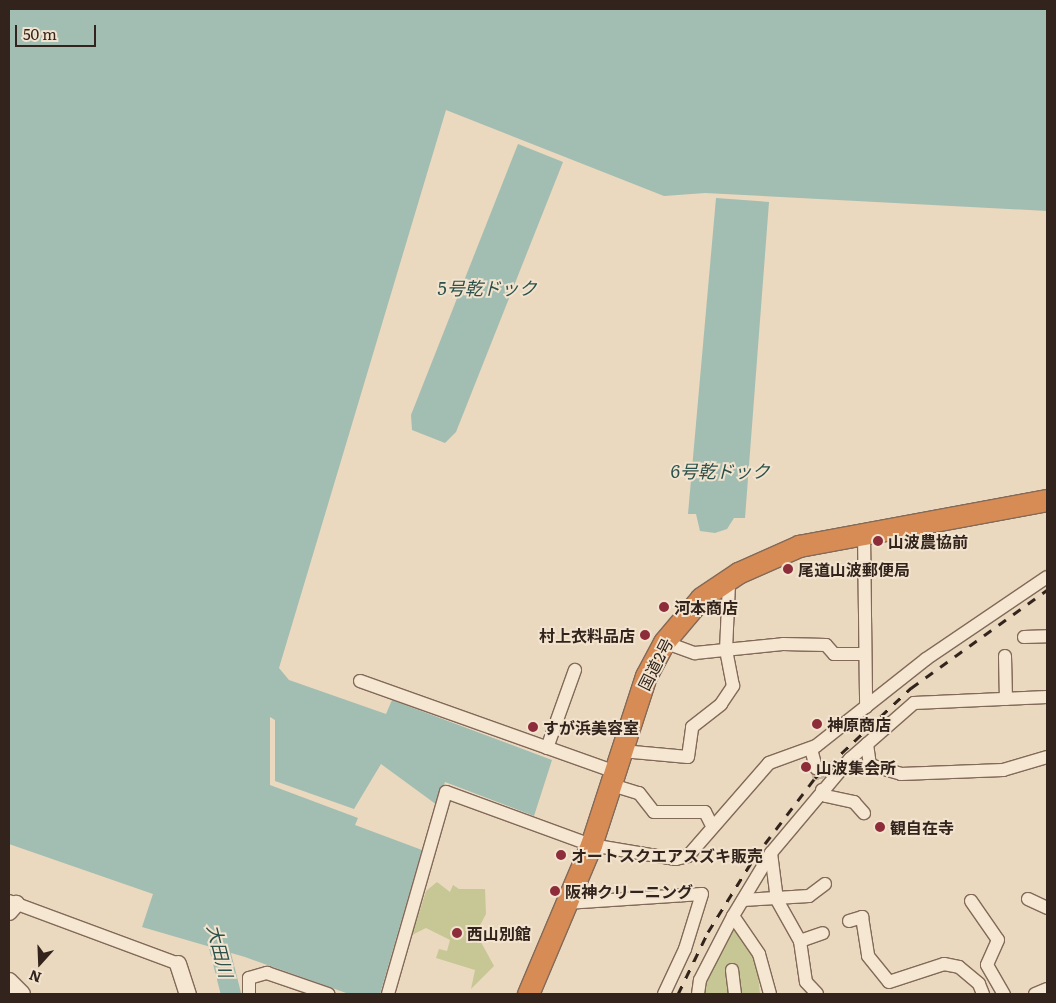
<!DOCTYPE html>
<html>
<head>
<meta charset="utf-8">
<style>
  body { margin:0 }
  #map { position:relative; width:1056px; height:1003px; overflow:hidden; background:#ead8bf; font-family:Literata,"Noto Sans JP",serif }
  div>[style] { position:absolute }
  .green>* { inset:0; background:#c7c795 }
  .water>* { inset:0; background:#a2bdb1 }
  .river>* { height:20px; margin:-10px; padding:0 10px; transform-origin:10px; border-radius:10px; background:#a2bdb1 }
  .street-tunnel>* { height:12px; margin-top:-6px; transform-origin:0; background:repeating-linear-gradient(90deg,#c5b49e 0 12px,transparent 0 18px) }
  .roads { filter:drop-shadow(1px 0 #826959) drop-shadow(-1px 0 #826959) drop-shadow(0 1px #826959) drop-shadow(0 -1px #826959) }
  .street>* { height:12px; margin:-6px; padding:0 6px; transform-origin:6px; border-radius:6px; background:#f6e7d2 }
  .secondary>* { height:16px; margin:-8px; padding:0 8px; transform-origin:8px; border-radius:8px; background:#f6e7d2 }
  .highway>* { height:21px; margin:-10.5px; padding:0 10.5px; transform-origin:10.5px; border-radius:10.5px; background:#d68c54 }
  .rail>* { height:3px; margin-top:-1.5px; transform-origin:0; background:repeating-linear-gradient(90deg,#32241c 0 9px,transparent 0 18px) }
  .dots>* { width:14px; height:14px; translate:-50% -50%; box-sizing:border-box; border:2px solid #f2e3ce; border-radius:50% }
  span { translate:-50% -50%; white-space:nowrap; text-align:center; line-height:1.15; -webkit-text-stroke:4px #f2e3ce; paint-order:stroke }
  .poi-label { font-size:16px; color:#32241c; font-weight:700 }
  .left { translate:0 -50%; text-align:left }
  .right { translate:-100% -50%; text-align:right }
  .street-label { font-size:16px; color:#32241c }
  .water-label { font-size:18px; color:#2c514a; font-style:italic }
  .frame { position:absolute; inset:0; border:10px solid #32241c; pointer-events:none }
  .north { position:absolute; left:15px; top:938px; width:50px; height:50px; -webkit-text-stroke:4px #f2e3ce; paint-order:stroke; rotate:200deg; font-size:14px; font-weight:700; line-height:20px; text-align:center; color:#32241c }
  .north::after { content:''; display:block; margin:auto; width:18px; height:22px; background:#32241c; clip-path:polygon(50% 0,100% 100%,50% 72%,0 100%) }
  .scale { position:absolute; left:15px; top:25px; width:81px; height:22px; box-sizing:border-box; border:2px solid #32241c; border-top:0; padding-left:6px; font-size:15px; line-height:18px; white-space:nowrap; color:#32241c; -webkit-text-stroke:4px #f2e3ce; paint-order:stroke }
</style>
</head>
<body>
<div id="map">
  <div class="green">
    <div style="clip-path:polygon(437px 882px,450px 892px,453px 885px,459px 889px,485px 889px,486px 914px,476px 933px,494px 966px,471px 989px,475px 970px,436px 958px,439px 949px,447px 951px,450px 940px,426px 928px,412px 935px,426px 891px)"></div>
    <div style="clip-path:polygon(727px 931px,739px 931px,756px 955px,760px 994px,701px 994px)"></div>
  </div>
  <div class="water">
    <div style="clip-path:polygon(9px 9px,1047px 9px,1047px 211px,705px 193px,664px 196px,446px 110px,279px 668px,289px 680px,386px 714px,392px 700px,552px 760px,534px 816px,445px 782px,437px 805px,381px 764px,354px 809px,275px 781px,275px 720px,270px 717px,270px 785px,358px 818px,355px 825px,422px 850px,380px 994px,349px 994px,245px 957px,142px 927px,153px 894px,9px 844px)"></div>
    <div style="clip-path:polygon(518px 144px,563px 162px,456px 432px,445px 443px,412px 430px,411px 415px)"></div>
    <div style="clip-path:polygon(716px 198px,769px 202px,745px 518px,734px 518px,727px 529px,715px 533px,700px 531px,696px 514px,688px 514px)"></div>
  </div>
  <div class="river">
    <div style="left:213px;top:923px;width:73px;rotate:75.8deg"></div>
  </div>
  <div class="street-tunnel">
    <div style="left:816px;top:768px;width:23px;rotate:75deg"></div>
  </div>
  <div class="roads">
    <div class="street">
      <div style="left:864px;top:533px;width:174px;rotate:89.3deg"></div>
      <div style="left:1024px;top:637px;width:23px;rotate:-2deg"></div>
      <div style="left:664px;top:642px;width:33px;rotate:20deg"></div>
      <div style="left:695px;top:653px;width:88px;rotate:-5.8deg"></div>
      <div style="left:783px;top:644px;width:43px;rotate:1.3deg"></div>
      <div style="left:826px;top:645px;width:12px;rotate:48deg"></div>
      <div style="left:834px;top:654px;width:29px"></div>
      <div style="left:1005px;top:656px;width:43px;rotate:88.7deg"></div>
      <div style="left:360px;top:681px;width:272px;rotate:19.6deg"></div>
      <div style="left:867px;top:744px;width:21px;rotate:82deg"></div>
      <div style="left:870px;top:765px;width:32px;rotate:16deg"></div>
      <div style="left:901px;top:774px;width:102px;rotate:-2.2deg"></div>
      <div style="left:1003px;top:770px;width:46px;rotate:-16.5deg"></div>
      <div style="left:547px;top:748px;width:83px;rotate:-70.3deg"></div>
      <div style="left:811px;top:749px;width:20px;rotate:75deg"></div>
      <div style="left:622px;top:751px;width:66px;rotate:5.2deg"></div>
      <div style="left:688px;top:757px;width:30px;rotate:-82deg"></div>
      <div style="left:692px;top:727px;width:37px;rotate:-38deg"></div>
      <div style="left:721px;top:704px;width:22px;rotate:-56deg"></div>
      <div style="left:733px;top:686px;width:37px;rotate:-101deg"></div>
      <div style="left:726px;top:650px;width:65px;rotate:-87.4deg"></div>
      <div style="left:729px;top:585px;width:10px;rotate:180deg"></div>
      <div style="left:612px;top:785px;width:28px;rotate:17deg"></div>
      <div style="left:639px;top:793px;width:24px;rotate:52deg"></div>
      <div style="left:654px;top:812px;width:51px"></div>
      <div style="left:705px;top:812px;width:13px;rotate:63deg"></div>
      <div style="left:822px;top:790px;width:7px;rotate:56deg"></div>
      <div style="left:826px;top:796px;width:29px;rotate:12deg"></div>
      <div style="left:854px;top:802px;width:15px;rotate:48deg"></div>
      <div style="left:771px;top:853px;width:47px;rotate:82.7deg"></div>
      <div style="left:777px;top:900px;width:47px;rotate:60.7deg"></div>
      <div style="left:800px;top:941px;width:41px;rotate:81.7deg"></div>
      <div style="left:806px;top:982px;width:16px;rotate:47deg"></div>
      <div style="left:1028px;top:899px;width:21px;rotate:25deg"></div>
      <div style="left:743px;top:900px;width:66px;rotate:-3.5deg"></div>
      <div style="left:809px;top:896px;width:20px;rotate:-37deg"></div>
      <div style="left:9px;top:901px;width:180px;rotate:20.4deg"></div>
      <div style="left:971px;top:901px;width:47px;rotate:55.3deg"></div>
      <div style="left:998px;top:940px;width:27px;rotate:114deg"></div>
      <div style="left:987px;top:965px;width:34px;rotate:60deg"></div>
      <div style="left:566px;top:903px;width:136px;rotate:-3.8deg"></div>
      <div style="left:702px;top:894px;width:58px;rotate:107.2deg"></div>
      <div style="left:685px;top:949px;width:50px;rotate:115deg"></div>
      <div style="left:733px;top:916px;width:46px;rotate:55.6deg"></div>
      <div style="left:759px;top:954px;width:41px;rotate:74.6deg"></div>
      <div style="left:849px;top:921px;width:14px;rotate:-17deg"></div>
      <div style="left:862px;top:917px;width:39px;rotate:81deg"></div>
      <div style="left:868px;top:956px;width:33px;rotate:51deg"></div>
      <div style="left:889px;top:982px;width:58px;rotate:-18.1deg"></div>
      <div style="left:944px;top:964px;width:15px;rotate:11deg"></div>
      <div style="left:959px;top:967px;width:26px;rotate:40deg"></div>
      <div style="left:979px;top:984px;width:11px;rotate:68deg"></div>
      <div style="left:800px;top:941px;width:24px;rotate:-19deg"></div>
      <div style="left:732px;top:970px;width:24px;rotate:83deg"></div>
      <div style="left:249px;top:994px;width:16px;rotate:-90deg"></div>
      <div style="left:249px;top:978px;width:19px;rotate:-16deg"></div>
      <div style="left:267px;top:973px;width:65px;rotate:19deg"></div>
      <div style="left:388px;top:994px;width:210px;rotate:-74deg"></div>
      <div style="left:446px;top:792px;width:154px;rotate:20.1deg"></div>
      <div style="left:591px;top:845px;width:86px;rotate:9.4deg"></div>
      <div style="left:676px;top:859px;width:12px;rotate:-14deg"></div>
      <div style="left:688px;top:856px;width:123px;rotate:-48.9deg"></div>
      <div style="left:769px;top:763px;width:50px;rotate:-19.9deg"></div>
      <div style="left:816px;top:746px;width:140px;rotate:-38.3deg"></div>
      <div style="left:926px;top:659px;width:146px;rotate:-34.1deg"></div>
      <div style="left:698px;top:994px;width:14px;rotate:-82deg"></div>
      <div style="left:700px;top:980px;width:72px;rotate:-62.7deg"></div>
      <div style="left:733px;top:916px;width:74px;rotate:-58.9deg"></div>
      <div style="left:771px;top:853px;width:123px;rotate:-50deg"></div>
      <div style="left:850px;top:759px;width:85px;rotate:-41.2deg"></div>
      <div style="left:914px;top:703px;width:133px;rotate:-2.6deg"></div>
      <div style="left:1035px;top:994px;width:13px;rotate:-23deg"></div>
    </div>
    <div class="secondary">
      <div style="left:9px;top:912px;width:11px;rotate:-49deg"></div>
      <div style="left:178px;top:964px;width:32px;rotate:72deg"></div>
      <div style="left:9px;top:981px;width:18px;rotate:45deg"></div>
    </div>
    <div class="highway">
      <div style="left:528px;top:994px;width:162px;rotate:-67.1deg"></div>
      <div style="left:591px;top:845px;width:178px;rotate:-72deg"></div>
      <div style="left:646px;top:676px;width:38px;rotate:-62deg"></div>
      <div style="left:664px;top:642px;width:57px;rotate:-49.9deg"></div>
      <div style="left:701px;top:598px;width:45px;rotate:-34deg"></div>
      <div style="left:738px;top:573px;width:67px;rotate:-23.9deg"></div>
      <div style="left:799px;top:546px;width:252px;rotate:-10.5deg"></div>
    </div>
  </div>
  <div class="rail">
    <div style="left:678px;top:994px;width:69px;rotate:-64.2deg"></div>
    <div style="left:708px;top:932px;width:87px;rotate:-58.1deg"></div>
    <div style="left:754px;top:858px;width:101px;rotate:-52.7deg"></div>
    <div style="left:815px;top:778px;width:132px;rotate:-43.2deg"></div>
    <div style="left:911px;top:688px;width:168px;rotate:-35.8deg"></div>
  </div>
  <div class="dots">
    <div style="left:878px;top:541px;background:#8d2d3a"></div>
    <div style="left:788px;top:569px;background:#8d2d3a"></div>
    <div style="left:664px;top:607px;background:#8d2d3a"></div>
    <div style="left:645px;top:635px;background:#8d2d3a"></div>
    <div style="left:817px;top:724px;background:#8d2d3a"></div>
    <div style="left:533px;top:727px;background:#8d2d3a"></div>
    <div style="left:806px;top:767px;background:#8d2d3a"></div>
    <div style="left:880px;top:827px;background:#8d2d3a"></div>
    <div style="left:561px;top:855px;background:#8d2d3a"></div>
    <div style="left:555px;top:891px;background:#8d2d3a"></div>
    <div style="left:457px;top:933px;background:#8d2d3a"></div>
  </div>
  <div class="poi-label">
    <span class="left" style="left:888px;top:541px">山波農協前</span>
    <span class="left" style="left:798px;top:569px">尾道山波郵便局</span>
    <span class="left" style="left:674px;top:607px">河本商店</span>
    <span class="right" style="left:635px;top:635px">村上衣料品店</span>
    <span class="left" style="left:827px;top:724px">神原商店</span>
    <span class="left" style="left:543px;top:727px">すが浜美容室</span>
    <span class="left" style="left:816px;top:767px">山波集会所</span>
    <span class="left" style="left:890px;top:827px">観自在寺</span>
    <span class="left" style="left:571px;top:855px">オートスクエアスズキ販売</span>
    <span class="left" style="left:565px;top:891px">阪神クリーニング</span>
    <span class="left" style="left:467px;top:933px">西山別館</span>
  </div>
  <div class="street-label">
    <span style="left:655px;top:664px;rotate:-63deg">国道2号</span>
  </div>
  <div class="water-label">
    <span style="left:487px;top:288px">5号乾ドック</span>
    <span style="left:720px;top:471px">6号乾ドック</span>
    <span style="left:220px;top:951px;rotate:76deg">大田川</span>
  </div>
  <div class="frame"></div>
  <div class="north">N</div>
  <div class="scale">50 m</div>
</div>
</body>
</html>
